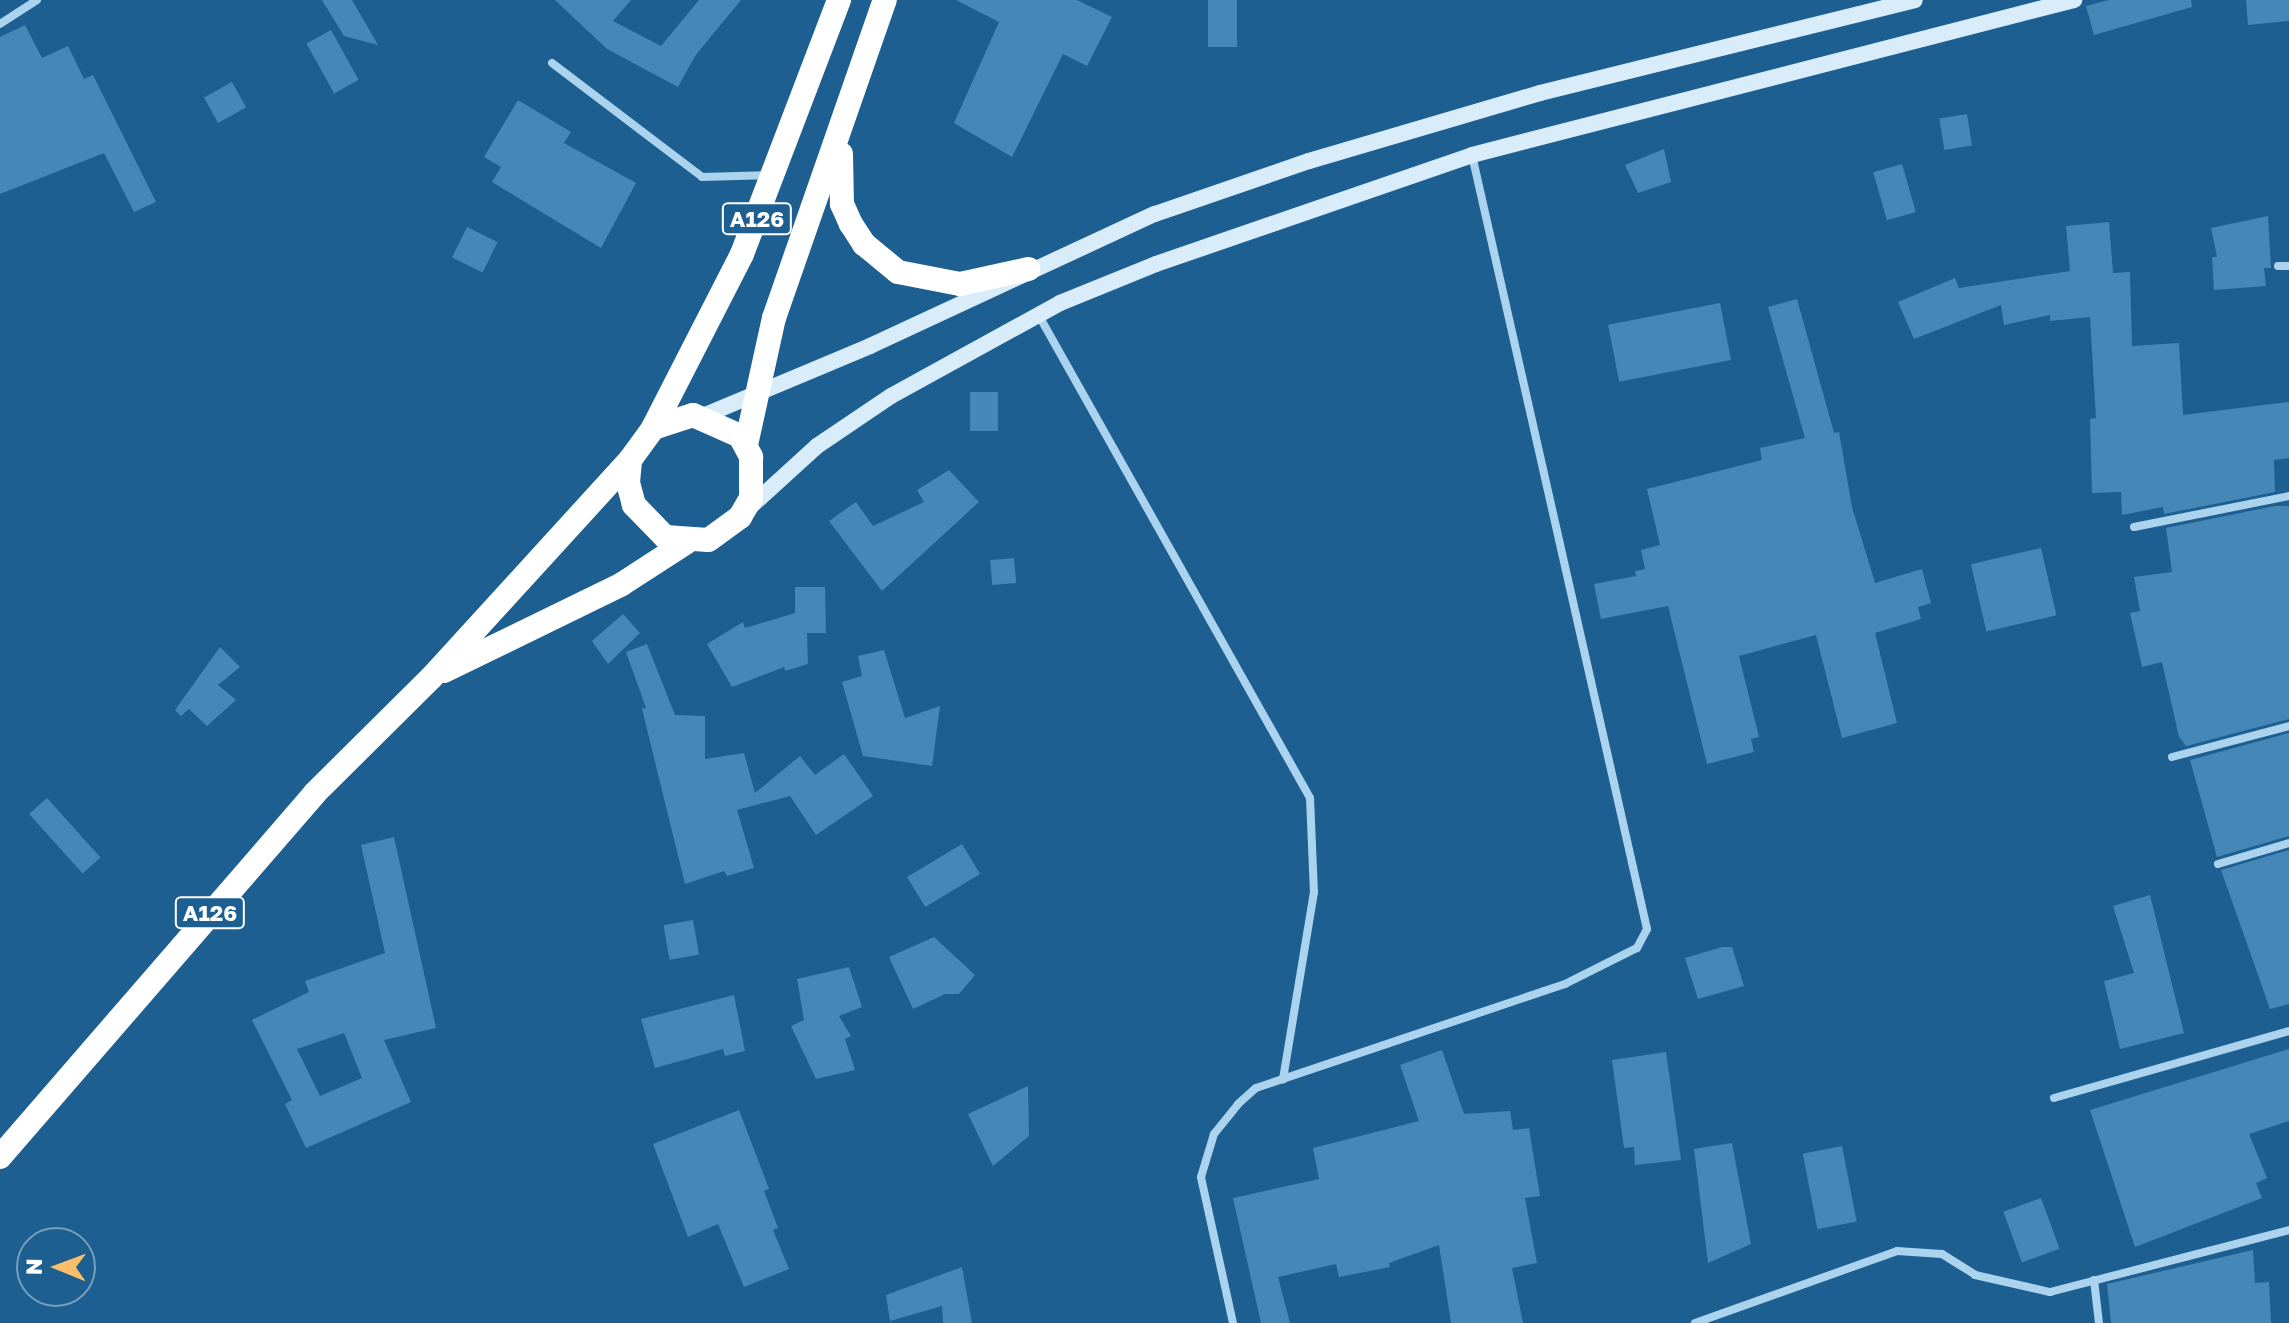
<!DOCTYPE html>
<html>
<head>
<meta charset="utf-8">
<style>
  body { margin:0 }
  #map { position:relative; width:2289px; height:1323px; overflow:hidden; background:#1d5f90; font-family:"Golos Text",sans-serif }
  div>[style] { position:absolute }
  .building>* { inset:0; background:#4588b7; transform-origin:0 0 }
  .street>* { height:8px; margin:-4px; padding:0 4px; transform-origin:4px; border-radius:4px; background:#acd3ee }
  .secondary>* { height:16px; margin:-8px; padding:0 8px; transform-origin:8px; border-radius:8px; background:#d9ecfa }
  .highway>* { height:24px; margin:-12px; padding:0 12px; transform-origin:12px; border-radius:12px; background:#fff }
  span { translate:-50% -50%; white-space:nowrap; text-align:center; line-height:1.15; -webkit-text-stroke:8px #1d5f90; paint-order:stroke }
  .shield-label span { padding:2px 6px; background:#1d5f90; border:2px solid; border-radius:6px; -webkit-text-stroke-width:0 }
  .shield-label { font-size:22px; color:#fff; font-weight:700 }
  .north { position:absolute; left:16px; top:1227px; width:80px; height:80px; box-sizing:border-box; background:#1d5f90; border:2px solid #779fbc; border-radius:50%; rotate:271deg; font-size:22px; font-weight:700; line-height:32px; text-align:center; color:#fff }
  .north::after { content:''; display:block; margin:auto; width:28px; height:36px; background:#fdbe6a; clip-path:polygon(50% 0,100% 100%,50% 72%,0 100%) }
</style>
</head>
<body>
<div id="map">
  <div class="building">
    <div style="clip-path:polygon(322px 0,352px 0,378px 45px,344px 36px)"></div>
    <div style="clip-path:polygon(555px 0,631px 0,613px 21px,661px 46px,699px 0,741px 0,695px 56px,678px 87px,607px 49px)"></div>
    <div style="clip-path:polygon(956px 0,1077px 0,1112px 17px,1087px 66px,1063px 54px,1012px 157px,954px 123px,999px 22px)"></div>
    <div style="left:1208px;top:0;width:29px;height:47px"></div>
    <div style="clip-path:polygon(2109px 0,2191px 0,2192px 7px,2094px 35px,2086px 6px)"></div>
    <div style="clip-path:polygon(2246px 0,2289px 0,2289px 21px,2248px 25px)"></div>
    <div style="clip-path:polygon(25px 25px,42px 58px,68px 46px,84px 79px,93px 75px,156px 202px,134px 212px,104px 153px,0 194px,0 37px)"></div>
    <div style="left:331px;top:30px;width:57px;height:28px;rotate:61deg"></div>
    <div style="left:232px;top:82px;width:29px;height:32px;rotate:61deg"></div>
    <div style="clip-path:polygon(518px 100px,571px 132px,564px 143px,636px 183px,601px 248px,492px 182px,501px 167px,484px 157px)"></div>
    <div style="left:1967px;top:114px;width:32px;height:28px;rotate:81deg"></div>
    <div style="clip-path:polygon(1664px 149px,1671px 182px,1638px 193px,1625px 165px)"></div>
    <div style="left:1902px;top:164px;width:50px;height:30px;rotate:74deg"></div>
    <div style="clip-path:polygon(2268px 216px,2271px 268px,2264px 268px,2266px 286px,2214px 290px,2212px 257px,2217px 257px,2211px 228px)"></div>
    <div style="clip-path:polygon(2109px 222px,2113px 273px,2130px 272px,2132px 346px,2179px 343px,2183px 415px,2289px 402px,2289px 458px,2274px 460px,2275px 492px,2164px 514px,2163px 507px,2122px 515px,2121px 492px,2092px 493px,2090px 419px,2096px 418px,2090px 317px,2050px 321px,2050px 315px,2004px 325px,2001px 305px,1914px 339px,1898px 302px,1955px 278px,1959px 288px,2070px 271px,2066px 226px)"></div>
    <div style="left:467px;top:227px;width:34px;height:34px;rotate:26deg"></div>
    <div style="clip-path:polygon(1797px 299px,1834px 433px,1839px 432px,1852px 507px,1875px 583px,1922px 569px,1931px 603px,1918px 607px,1921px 619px,1875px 633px,1897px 723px,1842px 738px,1816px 635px,1739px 656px,1759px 737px,1751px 739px,1754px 752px,1707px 764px,1668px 606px,1601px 619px,1594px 584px,1636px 576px,1635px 571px,1645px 569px,1641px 550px,1660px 545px,1647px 489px,1762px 460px,1760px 448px,1805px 438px,1768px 307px)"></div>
    <div style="left:1720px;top:303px;width:58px;height:114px;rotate:79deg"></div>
    <div style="left:970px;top:392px;width:28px;height:39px"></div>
    <div style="clip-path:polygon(949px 470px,979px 502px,882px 591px,829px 521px,856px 502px,873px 526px,924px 502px,917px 490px)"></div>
    <div style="clip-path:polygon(2275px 506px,2289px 506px,2289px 719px,2186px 746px,2179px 737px,2162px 662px,2142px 667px,2130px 613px,2140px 611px,2134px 577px,2172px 572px,2166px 528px)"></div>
    <div style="left:2041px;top:548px;width:69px;height:72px;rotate:77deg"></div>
    <div style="left:1014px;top:558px;width:25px;height:24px;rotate:85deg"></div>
    <div style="clip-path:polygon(795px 587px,825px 587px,826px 633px,807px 633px,808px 664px,785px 671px,784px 667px,732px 687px,707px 644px,743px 622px,745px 628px,795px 613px)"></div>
    <div style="clip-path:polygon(623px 614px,640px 633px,608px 664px,592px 641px)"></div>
    <div style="clip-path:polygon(647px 644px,675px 715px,705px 716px,705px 759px,744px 753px,755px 793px,800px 756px,815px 775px,844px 754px,873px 796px,816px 835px,790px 796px,737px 810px,754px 868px,727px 876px,724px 871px,685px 884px,642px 709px,646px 708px,626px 652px)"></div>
    <div style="clip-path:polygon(220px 647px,240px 667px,218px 685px,236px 700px,207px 726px,189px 709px,181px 716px,175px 710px)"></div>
    <div style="clip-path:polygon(884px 650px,905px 718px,940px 706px,932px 766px,863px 756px,842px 682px,862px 676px,858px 656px)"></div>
    <div style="clip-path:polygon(2289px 733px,2289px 836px,2217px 857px,2190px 760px)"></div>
    <div style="left:47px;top:798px;width:80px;height:24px;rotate:48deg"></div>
    <div style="clip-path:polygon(evenodd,394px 837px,436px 1028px,384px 1040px,411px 1102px,306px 1148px,285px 1104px,292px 1100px,252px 1020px,309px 992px,305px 981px,385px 953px,361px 845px,394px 837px,344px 1033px,362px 1078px,320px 1096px,297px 1049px,344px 1033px)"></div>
    <div style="left:962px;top:844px;width:35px;height:64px;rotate:59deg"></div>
    <div style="clip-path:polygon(2289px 850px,2289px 1004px,2270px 1009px,2221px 870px)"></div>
    <div style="clip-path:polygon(2150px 895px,2184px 1033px,2120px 1049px,2104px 981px,2134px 973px,2113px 906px)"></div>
    <div style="left:693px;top:920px;width:35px;height:30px;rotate:80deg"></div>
    <div style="clip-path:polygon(934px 937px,975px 975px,959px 994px,945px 994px,913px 1009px,889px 957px)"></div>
    <div style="clip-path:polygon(1722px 947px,1732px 947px,1744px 986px,1698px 999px,1685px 958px)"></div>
    <div style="clip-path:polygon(849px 967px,862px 1007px,839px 1016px,851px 1036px,845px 1039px,855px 1070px,816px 1079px,791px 1026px,804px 1020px,797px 979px)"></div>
    <div style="clip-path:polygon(734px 995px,745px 1051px,725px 1056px,723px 1049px,655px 1068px,641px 1019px)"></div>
    <div style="clip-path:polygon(2289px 1049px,2289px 1121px,2249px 1134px,2267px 1178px,2256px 1183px,2262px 1198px,2135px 1247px,2090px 1110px)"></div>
    <div style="clip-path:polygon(1442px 1050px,1464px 1114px,1510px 1111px,1513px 1130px,1529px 1128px,1540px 1196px,1525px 1198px,1537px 1263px,1512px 1268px,1523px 1323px,1451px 1323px,1439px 1245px,1389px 1263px,1390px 1267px,1339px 1277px,1336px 1264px,1278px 1277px,1290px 1323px,1261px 1323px,1233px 1198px,1319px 1179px,1313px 1148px,1419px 1121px,1400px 1065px)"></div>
    <div style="clip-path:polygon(1666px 1052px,1681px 1160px,1635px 1165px,1634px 1147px,1624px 1148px,1612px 1060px)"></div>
    <div style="clip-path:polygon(1028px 1086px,1029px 1136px,993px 1166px,968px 1114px)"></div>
    <div style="clip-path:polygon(739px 1110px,769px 1189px,764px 1191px,778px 1228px,773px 1230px,789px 1269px,744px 1287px,718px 1224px,688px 1237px,653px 1144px)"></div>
    <div style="clip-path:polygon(1732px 1143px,1751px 1244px,1708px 1263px,1694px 1149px)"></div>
    <div style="left:1842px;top:1146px;width:77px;height:40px;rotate:79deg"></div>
    <div style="left:2041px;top:1198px;width:54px;height:40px;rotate:70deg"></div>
    <div style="clip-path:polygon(2253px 1250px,2255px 1283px,2269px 1282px,2271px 1323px,2111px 1323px,2107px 1284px)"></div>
    <div style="clip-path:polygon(962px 1267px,972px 1323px,943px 1323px,942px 1306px,890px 1321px,886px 1295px)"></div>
  </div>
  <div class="street">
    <div style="left:0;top:24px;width:44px;rotate:-33deg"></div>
    <div style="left:552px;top:63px;width:188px;rotate:37.2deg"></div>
    <div style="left:702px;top:177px;width:69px;rotate:-1.7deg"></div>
    <div style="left:2278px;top:266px;width:11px"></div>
    <div style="left:1038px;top:314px;width:555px;rotate:60.66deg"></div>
    <div style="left:1310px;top:798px;width:94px;rotate:87.6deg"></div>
    <div style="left:1314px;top:892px;width:190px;rotate:99.4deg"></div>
    <div style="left:2134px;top:527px;width:158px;rotate:-11.3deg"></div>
    <div style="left:2172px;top:757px;width:121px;rotate:-14.8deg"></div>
    <div style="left:2218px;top:864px;width:74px;rotate:-16.5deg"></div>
    <div style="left:2054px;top:1098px;width:244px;rotate:-15.9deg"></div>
    <div style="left:2094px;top:1280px;width:43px;rotate:83.4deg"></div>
    <div style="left:1233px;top:1323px;width:149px;rotate:-102.4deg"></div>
    <div style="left:1201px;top:1177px;width:45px;rotate:-73.2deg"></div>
    <div style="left:1214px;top:1134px;width:38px;rotate:-51deg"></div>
    <div style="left:1238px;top:1104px;width:24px;rotate:-42deg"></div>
    <div style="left:1256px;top:1088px;width:326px;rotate:-18.6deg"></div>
    <div style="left:1565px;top:984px;width:80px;rotate:-26.6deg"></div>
    <div style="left:1637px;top:948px;width:21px;rotate:-62deg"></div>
    <div style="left:1647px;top:929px;width:794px;rotate:-102.74deg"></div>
    <div style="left:1695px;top:1323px;width:214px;rotate:-19.6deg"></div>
    <div style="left:1897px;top:1251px;width:45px;rotate:3.8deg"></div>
    <div style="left:1942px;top:1254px;width:39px;rotate:32deg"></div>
    <div style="left:1975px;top:1275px;width:77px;rotate:12.8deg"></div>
    <div style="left:2050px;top:1292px;width:247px;rotate:-14.5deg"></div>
  </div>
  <div class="secondary">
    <div style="left:703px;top:416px;width:181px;rotate:-22.7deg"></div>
    <div style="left:870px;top:346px;width:314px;rotate:-24.9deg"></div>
    <div style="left:1155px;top:214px;width:163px;rotate:-19deg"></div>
    <div style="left:1309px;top:161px;width:241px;rotate:-16.4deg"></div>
    <div style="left:1540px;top:93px;width:386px;rotate:-13.9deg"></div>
    <div style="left:750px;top:507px;width:91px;rotate:-42.3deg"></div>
    <div style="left:817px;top:446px;width:89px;rotate:-34deg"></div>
    <div style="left:891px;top:396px;width:193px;rotate:-28.8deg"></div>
    <div style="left:1060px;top:303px;width:104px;rotate:-22.1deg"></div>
    <div style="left:1156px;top:264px;width:334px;rotate:-19deg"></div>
    <div style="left:1472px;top:155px;width:622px;rotate:-14.44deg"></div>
  </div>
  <div class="highway">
    <div style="left:841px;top:154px;width:50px;rotate:88.9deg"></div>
    <div style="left:842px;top:204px;width:22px;rotate:66deg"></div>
    <div style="left:851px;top:224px;width:24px;rotate:57deg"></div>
    <div style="left:864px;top:244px;width:44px;rotate:39.5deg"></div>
    <div style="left:898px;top:272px;width:63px;rotate:11deg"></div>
    <div style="left:960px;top:284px;width:70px;rotate:-12.4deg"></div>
    <div style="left:653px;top:428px;width:195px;rotate:-62.9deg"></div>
    <div style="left:742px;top:254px;width:272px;rotate:-69.1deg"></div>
    <div style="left:746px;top:445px;width:130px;rotate:-77.6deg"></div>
    <div style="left:774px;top:318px;width:337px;rotate:-70.8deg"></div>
    <div style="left:444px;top:671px;width:198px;rotate:-26deg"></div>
    <div style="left:622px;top:584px;width:77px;rotate:-32.9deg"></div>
    <div style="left:0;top:1157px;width:481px;rotate:-49.1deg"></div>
    <div style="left:315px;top:793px;width:163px;rotate:-44.8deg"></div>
    <div style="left:431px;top:678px;width:295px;rotate:-47.6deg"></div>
    <div style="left:630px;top:460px;width:39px;rotate:-54deg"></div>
    <div style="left:653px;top:428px;width:42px;rotate:-18deg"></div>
    <div style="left:693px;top:415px;width:51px;rotate:24.1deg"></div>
    <div style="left:740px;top:436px;width:24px;rotate:62deg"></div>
    <div style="left:751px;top:457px;width:41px;rotate:90deg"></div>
    <div style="left:751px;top:498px;width:22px;rotate:120deg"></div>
    <div style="left:740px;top:517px;width:39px;rotate:144deg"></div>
    <div style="left:708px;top:540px;width:43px;rotate:-176deg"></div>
    <div style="left:665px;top:537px;width:45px;rotate:-134.1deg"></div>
    <div style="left:634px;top:505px;width:23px;rotate:-105deg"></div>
    <div style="left:628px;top:483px;width:23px;rotate:-85deg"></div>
  </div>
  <div class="shield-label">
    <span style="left:757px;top:219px">A126</span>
    <span style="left:210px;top:913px">A126</span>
  </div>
  <div class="north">N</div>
</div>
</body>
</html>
